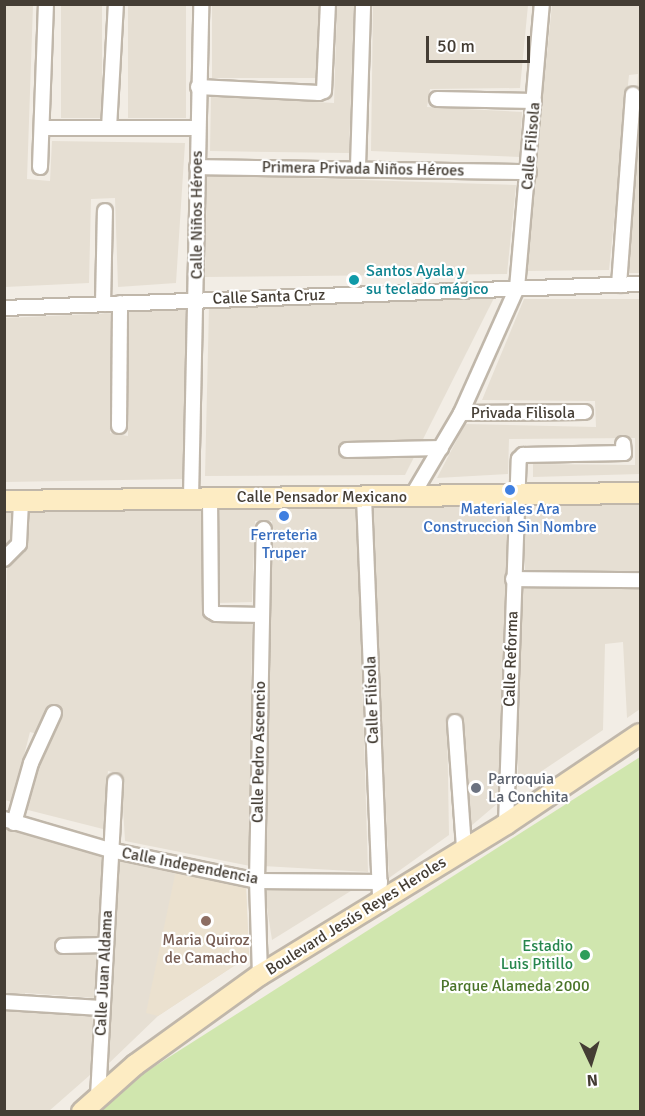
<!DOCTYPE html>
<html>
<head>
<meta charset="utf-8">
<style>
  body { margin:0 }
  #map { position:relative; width:645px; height:1116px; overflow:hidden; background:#f2ede5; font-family:Signika,sans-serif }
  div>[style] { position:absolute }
  .residential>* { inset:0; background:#e6dfd3; transform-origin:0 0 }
  .education>* { inset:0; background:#ebe1cf }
  .green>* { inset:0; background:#d0e6ae }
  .roads { filter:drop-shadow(2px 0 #c0b7aa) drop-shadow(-2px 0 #c0b7aa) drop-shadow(0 2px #c0b7aa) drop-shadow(0 -2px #c0b7aa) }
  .street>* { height:14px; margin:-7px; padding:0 7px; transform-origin:7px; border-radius:7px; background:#fff }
  .secondary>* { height:20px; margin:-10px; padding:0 10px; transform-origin:10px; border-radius:10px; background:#fdecc3 }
  .dots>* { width:16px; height:16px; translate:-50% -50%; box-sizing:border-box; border:3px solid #fff; border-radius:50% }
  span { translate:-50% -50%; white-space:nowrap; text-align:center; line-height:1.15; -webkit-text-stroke:4.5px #fff; paint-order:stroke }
  .street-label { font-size:16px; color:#443d34 }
  .culture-label { font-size:16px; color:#0d838f }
  .left { translate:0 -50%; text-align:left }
  .shop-label { font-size:16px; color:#366cbe }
  .worship-label { font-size:16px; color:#5b616d }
  .education-label { font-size:16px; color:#785e54 }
  .leisure-label { font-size:16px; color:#27864d }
  .right { translate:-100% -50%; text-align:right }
  .park-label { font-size:16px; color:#4a7429 }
  .frame { position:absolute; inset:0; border:6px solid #443d34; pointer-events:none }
  .north { position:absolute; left:561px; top:1032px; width:60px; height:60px; -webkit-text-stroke:4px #fff; paint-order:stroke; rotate:176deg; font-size:16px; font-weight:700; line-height:24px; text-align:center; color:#443d34 }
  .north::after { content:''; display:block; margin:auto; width:21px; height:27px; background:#443d34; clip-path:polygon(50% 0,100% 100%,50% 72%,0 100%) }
  .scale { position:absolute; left:426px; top:36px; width:104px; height:27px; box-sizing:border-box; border:3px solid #443d34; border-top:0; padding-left:8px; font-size:18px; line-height:21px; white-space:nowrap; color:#443d34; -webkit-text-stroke:4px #fff; paint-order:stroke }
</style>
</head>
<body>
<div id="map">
  <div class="residential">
    <div style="clip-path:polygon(4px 5px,33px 5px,27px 179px,50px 181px,52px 141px,185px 143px,176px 283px,118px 287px,115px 198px,91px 199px,89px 283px,5px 287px)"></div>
    <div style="left:61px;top:5px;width:41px;height:113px"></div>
    <div style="left:128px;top:5px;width:58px;height:113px"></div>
    <div style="left:212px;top:5px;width:108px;height:73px"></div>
    <div style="clip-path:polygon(337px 5px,354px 5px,349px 153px,210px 151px,211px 96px,334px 103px)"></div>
    <div style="clip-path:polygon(373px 5px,528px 5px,520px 88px,430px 89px,427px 107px,522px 112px,520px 157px,371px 151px)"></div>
    <div style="clip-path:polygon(552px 5px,640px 5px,640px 273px,629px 273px,638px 74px,629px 75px,609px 270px,525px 271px)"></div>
    <div style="clip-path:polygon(207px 175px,516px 185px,507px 274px,205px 277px)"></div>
    <div style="clip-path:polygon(495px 296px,405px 475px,205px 476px,209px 307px)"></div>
    <div style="clip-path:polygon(524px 299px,640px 299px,640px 474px,533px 477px,533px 464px,635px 465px,635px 438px,509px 439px,508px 474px,437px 478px,465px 424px,596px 427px,595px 401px,482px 400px)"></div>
    <div style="clip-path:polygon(191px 308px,182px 479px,5px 482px,4px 318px,115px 313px,110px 433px,128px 436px,128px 311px)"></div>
    <div style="left:640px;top:502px;width:69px;height:115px;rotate:90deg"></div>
    <div style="clip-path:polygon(204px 504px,204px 616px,209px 620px,252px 623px,250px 866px,125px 841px,121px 774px,108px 771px,103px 829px,24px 809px,40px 735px,30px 732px,12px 802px,5px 800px,7px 567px,18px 558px,24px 548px,26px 508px)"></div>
    <div style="clip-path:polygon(357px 504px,368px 872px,263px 866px,272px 521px,255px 521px,252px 602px,217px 603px,216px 505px)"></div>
    <div style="clip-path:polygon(509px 504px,498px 803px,471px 826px,462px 717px,447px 717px,449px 835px,389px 878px,372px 506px)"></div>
    <div style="clip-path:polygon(5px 507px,14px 507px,13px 544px,5px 550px)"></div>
    <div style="clip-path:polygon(519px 588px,640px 588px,640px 709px,627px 718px,623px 642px,605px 644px,603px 730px,518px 787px)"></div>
    <div style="clip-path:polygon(5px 827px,102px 853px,101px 938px,58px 939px,59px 953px,98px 953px,97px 998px,25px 993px,26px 1007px,93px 1014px,90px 1075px,49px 1111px,5px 1112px)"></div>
    <div style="clip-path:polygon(117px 856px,246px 887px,249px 956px,158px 1016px,105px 1067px)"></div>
    <div style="clip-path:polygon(264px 888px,354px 889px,272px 940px)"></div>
  </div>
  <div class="education">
    <div style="clip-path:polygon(176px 870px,246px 887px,249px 956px,158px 1016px,146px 1013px)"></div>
  </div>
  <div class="green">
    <div style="clip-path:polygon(640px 757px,640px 1111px,101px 1112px,119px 1089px)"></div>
  </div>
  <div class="roads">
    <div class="street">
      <div style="left:198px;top:87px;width:121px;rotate:2.8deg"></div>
      <div style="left:319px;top:93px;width:5px;rotate:-22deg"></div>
      <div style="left:324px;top:91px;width:87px;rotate:-87.4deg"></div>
      <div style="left:437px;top:99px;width:97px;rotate:1.2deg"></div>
      <div style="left:43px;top:128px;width:154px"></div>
      <div style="left:109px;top:128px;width:124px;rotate:-86.8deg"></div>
      <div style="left:40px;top:167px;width:163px;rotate:-87.9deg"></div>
      <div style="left:197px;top:167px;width:332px;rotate:0.9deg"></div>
      <div style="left:358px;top:167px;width:163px;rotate:-88.2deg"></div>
      <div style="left:619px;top:285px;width:191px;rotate:-85.8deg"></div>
      <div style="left:103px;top:304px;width:93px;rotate:-88.8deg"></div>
      <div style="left:4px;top:308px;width:636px;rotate:-2.16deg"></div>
      <div style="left:461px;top:413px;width:124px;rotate:-0.5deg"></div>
      <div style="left:119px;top:426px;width:123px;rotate:-89.5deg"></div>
      <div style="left:347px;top:450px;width:94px;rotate:-1.2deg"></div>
      <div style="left:412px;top:496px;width:96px;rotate:-59.4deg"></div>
      <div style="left:461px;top:413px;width:137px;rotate:-65.9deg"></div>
      <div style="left:517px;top:288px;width:285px;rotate:-85deg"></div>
      <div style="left:210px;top:497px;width:114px;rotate:89.5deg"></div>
      <div style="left:211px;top:611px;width:6px;rotate:31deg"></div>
      <div style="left:216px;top:614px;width:46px;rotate:1.2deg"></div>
      <div style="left:364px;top:497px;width:405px;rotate:87.7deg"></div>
      <div style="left:191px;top:498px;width:494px;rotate:-88.8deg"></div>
      <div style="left:4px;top:559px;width:21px;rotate:-45deg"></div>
      <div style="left:19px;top:544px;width:43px;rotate:-87.3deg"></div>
      <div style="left:513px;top:579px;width:127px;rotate:0.5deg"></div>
      <div style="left:455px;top:722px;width:127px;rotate:85.9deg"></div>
      <div style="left:4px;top:819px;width:110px;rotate:16.3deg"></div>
      <div style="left:110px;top:850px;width:150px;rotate:11.9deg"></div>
      <div style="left:257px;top:881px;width:123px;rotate:0.5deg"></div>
      <div style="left:14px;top:823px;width:62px;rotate:-74.2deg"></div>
      <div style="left:31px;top:763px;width:55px;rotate:-65.3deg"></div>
      <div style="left:506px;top:824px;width:365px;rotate:-88deg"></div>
      <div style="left:519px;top:459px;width:6px;rotate:-45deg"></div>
      <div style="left:523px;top:455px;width:101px;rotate:-1.1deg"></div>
      <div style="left:624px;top:453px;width:9px;rotate:-96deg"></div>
      <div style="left:63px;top:946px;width:42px;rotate:-1.4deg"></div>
      <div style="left:260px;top:975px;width:94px;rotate:-91.8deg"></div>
      <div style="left:257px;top:881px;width:352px;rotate:-88.9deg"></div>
      <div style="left:4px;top:1002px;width:97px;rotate:3.5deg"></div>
      <div style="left:98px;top:1097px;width:316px;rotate:-86.9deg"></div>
    </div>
    <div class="secondary">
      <div style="left:4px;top:501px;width:636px;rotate:-0.72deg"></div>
      <div style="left:82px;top:1112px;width:71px;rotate:-41.6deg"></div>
      <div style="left:135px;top:1065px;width:154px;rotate:-35.8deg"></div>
      <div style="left:260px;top:975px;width:289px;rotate:-31.5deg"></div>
      <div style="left:506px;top:824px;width:161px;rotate:-33.9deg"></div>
    </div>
  </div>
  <div class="dots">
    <div style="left:354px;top:280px;background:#0f9aa8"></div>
    <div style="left:510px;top:490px;background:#3f7fe0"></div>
    <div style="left:284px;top:516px;background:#3f7fe0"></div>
    <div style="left:476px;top:788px;background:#6b7280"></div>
    <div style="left:206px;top:921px;background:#8d6e63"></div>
    <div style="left:585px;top:955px;background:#2e9e5b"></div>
  </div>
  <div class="street-label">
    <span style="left:531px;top:146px;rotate:-85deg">Calle Filisola</span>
    <span style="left:363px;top:169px;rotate:1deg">Primera Privada Niños Héroes</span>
    <span style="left:197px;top:215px;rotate:-90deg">Calle Niños Héroes</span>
    <span style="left:269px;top:297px;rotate:-2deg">Calle Santa Cruz</span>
    <span style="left:523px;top:413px">Privada Filisola</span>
    <span style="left:322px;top:497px">Calle Pensador Mexicano</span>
    <span style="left:511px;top:659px;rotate:-88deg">Calle Reforma</span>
    <span style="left:372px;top:700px;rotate:-92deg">Calle Filísola</span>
    <span style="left:259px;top:752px;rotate:-89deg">Calle Pedro Ascencio</span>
    <span style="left:190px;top:866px;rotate:11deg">Calle Independencia</span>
    <span style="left:356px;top:916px;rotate:-32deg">Boulevard Jesús Reyes Heroles</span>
    <span style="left:104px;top:973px;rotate:-87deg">Calle Juan Aldama</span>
  </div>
  <div class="culture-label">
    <span class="left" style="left:366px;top:280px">Santos Ayala y<br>su teclado mágico</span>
  </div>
  <div class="shop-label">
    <span style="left:510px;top:518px">Materiales Ara<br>Construccion Sin Nombre</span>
    <span style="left:284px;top:544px">Ferreteria<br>Truper</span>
  </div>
  <div class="worship-label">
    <span class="left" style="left:488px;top:788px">Parroquia<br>La Conchita</span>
  </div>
  <div class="education-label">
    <span style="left:206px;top:949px">Maria Quiroz<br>de Camacho</span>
  </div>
  <div class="leisure-label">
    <span class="right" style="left:573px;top:955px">Estadio<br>Luis Pitillo</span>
  </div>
  <div class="park-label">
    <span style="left:515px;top:986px">Parque Alameda 2000</span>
  </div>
  <div class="frame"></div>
  <div class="north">N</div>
  <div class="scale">50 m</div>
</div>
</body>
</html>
